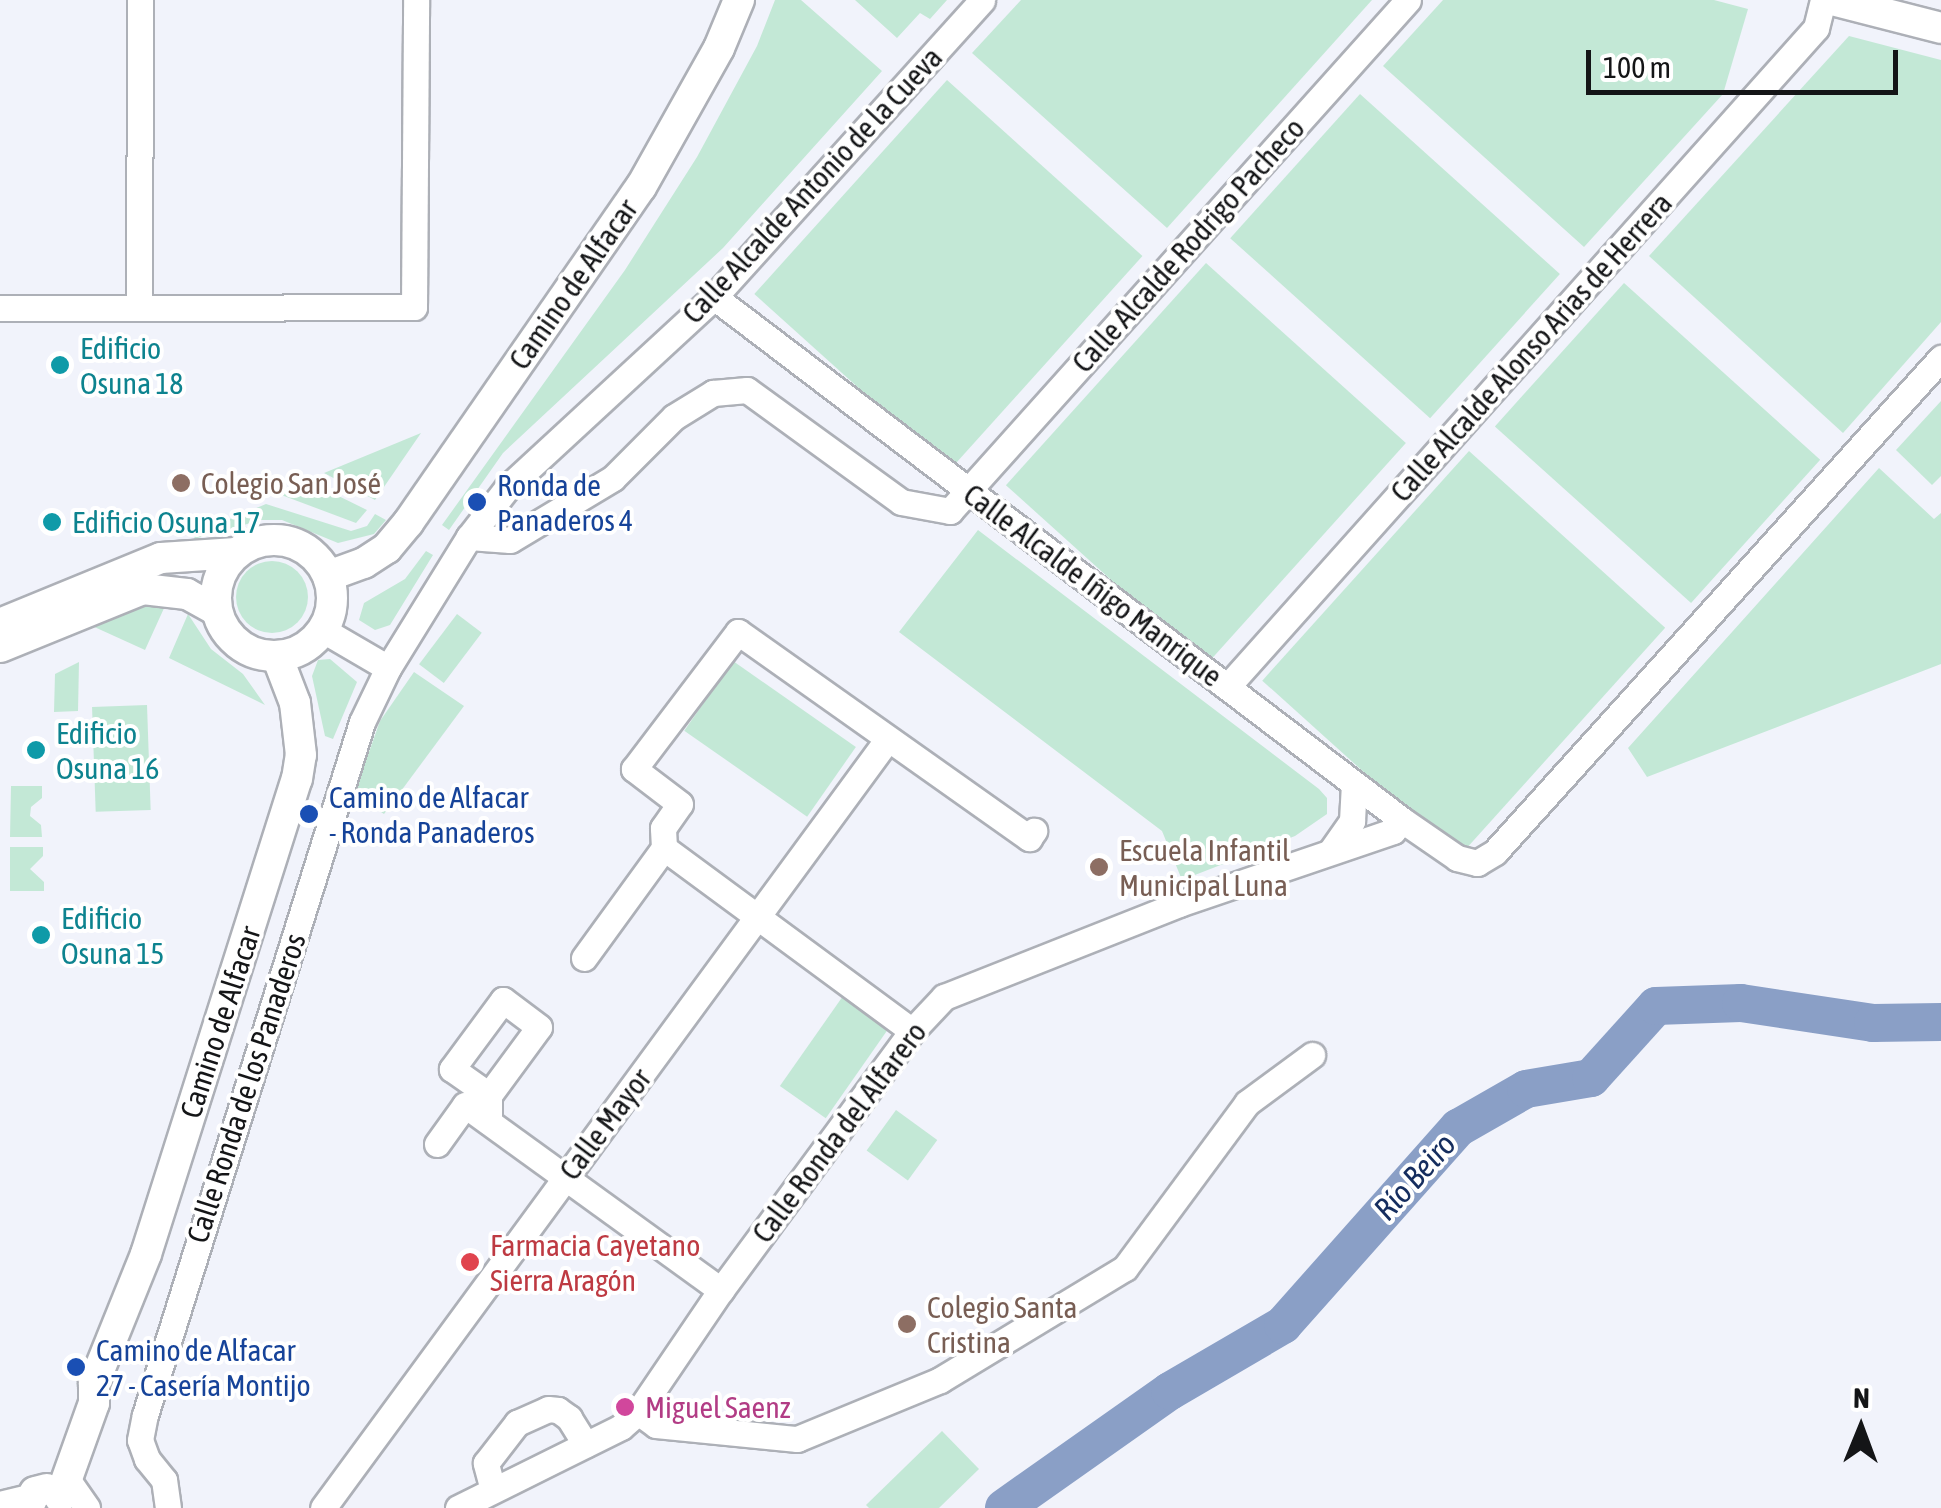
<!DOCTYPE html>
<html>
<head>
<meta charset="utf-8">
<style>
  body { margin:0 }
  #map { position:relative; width:1941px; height:1508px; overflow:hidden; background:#f1f3fb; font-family:"Asap Condensed",sans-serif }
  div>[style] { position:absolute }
  .green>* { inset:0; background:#c3e8d6; transform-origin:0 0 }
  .round { border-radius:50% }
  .river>* { height:38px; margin:-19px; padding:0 19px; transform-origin:19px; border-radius:19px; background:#8a9fc6 }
  .roads { filter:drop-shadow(2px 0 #adb0b7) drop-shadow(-2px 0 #adb0b7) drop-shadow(0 2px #adb0b7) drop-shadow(0 -2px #adb0b7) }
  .minor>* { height:25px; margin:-12.5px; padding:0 12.5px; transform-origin:12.5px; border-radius:12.5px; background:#fff }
  .major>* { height:30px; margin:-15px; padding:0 15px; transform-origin:15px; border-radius:15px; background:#fff }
  .major>.ring { margin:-15px; padding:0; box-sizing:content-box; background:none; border:30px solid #fff; border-radius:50% }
  .dots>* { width:28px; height:28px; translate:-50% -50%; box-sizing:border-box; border:5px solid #fff; border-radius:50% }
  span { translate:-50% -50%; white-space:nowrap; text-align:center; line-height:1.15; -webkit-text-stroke:8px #fff; paint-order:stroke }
  .street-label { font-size:30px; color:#141517 }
  .culture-label { font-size:30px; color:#0d838f }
  .left { translate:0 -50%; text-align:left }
  .education-label { font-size:30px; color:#785e54 }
  .transit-label { font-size:30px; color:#164399 }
  .health-label { font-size:30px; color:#be3a42 }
  .hotel-label { font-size:30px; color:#b23c85 }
  .water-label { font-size:32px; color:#152d5e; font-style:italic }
  .north { position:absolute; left:1811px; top:1378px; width:100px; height:100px; -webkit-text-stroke:8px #fff; paint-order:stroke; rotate:1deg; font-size:28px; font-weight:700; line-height:40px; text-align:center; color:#141517 }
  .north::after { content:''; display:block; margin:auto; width:35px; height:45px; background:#141517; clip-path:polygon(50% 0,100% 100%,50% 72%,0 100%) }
  .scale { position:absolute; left:1586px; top:50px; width:312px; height:45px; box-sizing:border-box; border:5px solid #141517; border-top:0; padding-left:12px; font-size:30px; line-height:35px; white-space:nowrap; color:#141517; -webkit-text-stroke:8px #fff; paint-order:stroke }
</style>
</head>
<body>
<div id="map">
  <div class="green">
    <div style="clip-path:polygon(775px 0,801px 0,882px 71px,723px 248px,503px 453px,449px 530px,442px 525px,625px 270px,697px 157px,757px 46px)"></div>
    <div style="clip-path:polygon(855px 0,947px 0,930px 19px,920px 13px,897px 38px)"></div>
    <div style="clip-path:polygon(1021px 0,1372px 0,1167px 228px,972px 53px)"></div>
    <div style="clip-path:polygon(1443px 0,1714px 0,1748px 9px,1723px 94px,1584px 247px,1383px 66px)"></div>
    <div style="clip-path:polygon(1849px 36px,1941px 60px,1941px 322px,1843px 433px,1649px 256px)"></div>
    <div style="left:947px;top:80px;width:263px;height:288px;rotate:42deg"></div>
    <div style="left:1360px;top:94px;width:269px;height:194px;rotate:42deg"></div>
    <div style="left:1206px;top:263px;width:269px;height:299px;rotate:42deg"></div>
    <div style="left:1624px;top:283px;width:264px;height:193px;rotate:42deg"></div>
    <div style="clip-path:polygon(1941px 401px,1941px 476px,1932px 485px,1896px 450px)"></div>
    <div style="clip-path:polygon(421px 433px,375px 500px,324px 473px)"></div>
    <div style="left:1469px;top:451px;width:264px;height:309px;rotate:42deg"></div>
    <div style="clip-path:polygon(1879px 468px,1934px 519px,1941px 513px,1941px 664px,1647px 777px,1628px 748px)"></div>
    <div style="clip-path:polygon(306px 480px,367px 510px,356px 523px,276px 493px)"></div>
    <div style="clip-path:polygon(266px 504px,351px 531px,367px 526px,375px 514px,386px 520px,374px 534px,338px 543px,282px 520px,261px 520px,194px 539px,196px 533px)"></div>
    <div style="clip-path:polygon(978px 530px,1319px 789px,1327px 798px,1327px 814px,1295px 836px,1182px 880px,1162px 831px,899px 632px)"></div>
    <div style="clip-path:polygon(426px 551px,433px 555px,390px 625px,375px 630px,359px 620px,364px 603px,405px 579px)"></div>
    <div class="round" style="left:236px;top:561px;width:72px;height:72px"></div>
    <div style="clip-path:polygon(142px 604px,165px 606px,145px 650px,90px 625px)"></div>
    <div style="clip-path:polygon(188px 614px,211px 649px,243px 674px,265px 705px,169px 658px)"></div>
    <div style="left:457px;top:614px;width:31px;height:63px;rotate:37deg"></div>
    <div style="clip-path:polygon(330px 659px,357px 682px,333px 739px,325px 736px,312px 676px,318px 660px)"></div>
    <div style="left:733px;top:661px;width:150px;height:85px;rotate:35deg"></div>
    <div style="clip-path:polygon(79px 662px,78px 711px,54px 712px,55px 674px)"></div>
    <div style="clip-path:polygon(414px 672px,464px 706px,384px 814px,354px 794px,380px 721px)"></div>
    <div style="left:147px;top:705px;width:105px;height:55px;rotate:88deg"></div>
    <div style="clip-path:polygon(11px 786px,42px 786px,42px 798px,31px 807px,30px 816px,41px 825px,42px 837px,10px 837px)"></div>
    <div style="clip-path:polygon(10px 847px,43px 847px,43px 856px,30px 869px,44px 882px,44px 891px,10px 891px)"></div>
    <div style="left:843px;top:996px;width:56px;height:110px;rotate:35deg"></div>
    <div style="left:896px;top:1110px;width:51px;height:50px;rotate:36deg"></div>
    <div style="clip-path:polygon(942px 1431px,979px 1469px,939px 1508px,869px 1508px,866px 1505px)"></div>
  </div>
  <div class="river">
    <div style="left:1004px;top:1508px;width:203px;rotate:-35.2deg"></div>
    <div style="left:1170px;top:1391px;width:131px;rotate:-30.3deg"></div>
    <div style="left:1283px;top:1325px;width:264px;rotate:-48.4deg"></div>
    <div style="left:1458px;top:1128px;width:78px;rotate:-29.8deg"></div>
    <div style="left:1526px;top:1089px;width:66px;rotate:-9.6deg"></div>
    <div style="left:1591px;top:1078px;width:97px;rotate:-47.9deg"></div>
    <div style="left:1656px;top:1006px;width:85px;rotate:-2deg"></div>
    <div style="left:1741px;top:1003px;width:134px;rotate:8.6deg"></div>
    <div style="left:1873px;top:1023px;width:68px;rotate:-0.8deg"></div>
  </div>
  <div class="roads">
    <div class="minor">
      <div style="left:714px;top:297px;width:864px;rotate:37.24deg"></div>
      <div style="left:1402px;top:820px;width:67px;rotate:34.6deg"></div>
      <div style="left:1457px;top:858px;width:21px;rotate:14deg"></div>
      <div style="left:1477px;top:863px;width:21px;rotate:-31deg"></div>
      <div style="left:1495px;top:852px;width:666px;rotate:-47.92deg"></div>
      <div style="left:139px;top:306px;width:306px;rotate:-89.8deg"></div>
      <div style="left:0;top:308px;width:414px;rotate:-0.1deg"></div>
      <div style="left:414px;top:307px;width:307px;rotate:-89.6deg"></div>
      <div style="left:469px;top:537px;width:41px;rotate:4.2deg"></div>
      <div style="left:510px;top:540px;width:120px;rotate:-31deg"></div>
      <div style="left:613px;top:478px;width:86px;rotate:-45deg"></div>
      <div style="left:674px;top:417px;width:46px;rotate:-31.6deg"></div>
      <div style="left:713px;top:393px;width:34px;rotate:-5deg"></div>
      <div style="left:747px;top:390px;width:190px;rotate:36deg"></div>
      <div style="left:901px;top:502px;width:50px;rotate:10.4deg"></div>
      <div style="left:950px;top:511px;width:686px;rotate:-48.13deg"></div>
      <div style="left:323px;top:630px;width:75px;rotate:30.3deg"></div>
      <div style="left:1227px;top:687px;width:884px;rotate:-48.21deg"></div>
      <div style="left:1816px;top:28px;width:29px;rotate:-76deg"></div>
      <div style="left:664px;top:848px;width:308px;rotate:36.4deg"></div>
      <div style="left:1331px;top:851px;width:37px;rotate:-55deg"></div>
      <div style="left:1352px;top:821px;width:37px;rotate:-87deg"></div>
      <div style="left:584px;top:958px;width:136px;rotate:-54deg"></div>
      <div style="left:664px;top:848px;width:20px;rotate:-93deg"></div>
      <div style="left:663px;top:828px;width:29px;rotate:-55deg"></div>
      <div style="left:680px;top:804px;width:58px;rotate:-142.7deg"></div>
      <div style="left:634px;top:769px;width:172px;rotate:-52.8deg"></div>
      <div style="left:738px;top:632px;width:357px;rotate:35.3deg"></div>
      <div style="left:1029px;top:838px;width:9px;rotate:-54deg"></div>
      <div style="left:489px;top:1122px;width:27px;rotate:-90deg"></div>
      <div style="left:489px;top:1095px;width:84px;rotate:-53.7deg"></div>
      <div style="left:539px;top:1027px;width:45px;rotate:-143.1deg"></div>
      <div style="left:503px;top:1000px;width:86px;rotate:126.5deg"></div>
      <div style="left:452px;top:1069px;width:45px;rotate:35.1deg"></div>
      <div style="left:437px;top:1144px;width:48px;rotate:-54.3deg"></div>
      <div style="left:465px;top:1105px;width:316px;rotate:35.9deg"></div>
      <div style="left:638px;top:1412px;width:22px;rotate:36deg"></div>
      <div style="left:656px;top:1425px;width:142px;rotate:5.7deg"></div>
      <div style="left:797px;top:1439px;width:155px;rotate:-22.4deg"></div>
      <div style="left:940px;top:1380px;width:216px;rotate:-31.2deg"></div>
      <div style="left:1125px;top:1268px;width:205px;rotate:-53.5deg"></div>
      <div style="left:1247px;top:1103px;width:81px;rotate:-36.4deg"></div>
      <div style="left:67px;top:1479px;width:35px;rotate:55deg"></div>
      <div style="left:493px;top:1490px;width:28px;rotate:-105deg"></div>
      <div style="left:486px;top:1463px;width:51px;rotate:-52.2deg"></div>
      <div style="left:517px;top:1423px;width:34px;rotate:-24deg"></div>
      <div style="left:548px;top:1409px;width:10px;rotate:6deg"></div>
      <div style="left:558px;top:1410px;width:14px;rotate:36deg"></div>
      <div style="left:569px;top:1418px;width:31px;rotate:58deg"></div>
      <div style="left:0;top:1504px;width:33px;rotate:-14deg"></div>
      <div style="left:168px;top:1508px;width:28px;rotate:-98deg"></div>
      <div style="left:164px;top:1480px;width:27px;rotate:-129deg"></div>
      <div style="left:147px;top:1459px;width:20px;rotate:-110deg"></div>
      <div style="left:140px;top:1440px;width:25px;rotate:-79deg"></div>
      <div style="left:145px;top:1415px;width:726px;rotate:-72.61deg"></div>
      <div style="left:362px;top:722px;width:60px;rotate:-64.3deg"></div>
      <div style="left:388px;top:668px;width:154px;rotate:-58.3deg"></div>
      <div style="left:469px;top:537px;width:62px;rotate:-52.2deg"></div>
      <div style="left:507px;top:488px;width:282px;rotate:-42.7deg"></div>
      <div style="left:714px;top:297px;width:400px;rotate:-47.9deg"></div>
      <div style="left:323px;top:1508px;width:953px;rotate:-53.71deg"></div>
      <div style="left:458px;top:1508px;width:182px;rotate:-26.4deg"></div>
      <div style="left:621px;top:1427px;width:23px;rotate:-41deg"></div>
      <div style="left:638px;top:1412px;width:148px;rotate:-55.8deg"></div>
      <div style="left:721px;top:1290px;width:322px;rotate:-53.6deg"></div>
      <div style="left:912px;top:1031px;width:47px;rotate:-46.7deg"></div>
      <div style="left:944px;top:997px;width:253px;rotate:-21.6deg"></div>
      <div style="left:1179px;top:904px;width:226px;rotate:-18.8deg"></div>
      <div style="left:1393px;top:831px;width:14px;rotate:-51deg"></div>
    </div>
    <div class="major">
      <div style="left:1832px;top:0;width:113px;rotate:14.4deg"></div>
      <div class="ring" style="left:216px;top:540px;width:86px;height:86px"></div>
      <div style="left:328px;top:576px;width:38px;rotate:-20deg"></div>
      <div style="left:364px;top:563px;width:27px;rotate:-33deg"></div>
      <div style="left:387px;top:548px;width:33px;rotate:-50deg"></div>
      <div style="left:408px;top:523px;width:409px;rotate:-55.3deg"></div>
      <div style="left:641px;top:187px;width:159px;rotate:-60.7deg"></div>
      <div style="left:719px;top:48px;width:52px;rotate:-67.4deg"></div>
      <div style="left:0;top:624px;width:174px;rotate:-22.3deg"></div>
      <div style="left:161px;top:558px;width:75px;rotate:-3.8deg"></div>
      <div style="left:0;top:647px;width:154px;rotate:-22.1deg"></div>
      <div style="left:143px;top:589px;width:44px;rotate:6.5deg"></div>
      <div style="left:187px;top:594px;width:33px;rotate:29deg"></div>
      <div style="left:60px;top:1498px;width:101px;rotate:-70.3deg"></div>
      <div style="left:94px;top:1403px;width:20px;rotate:-90deg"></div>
      <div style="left:94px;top:1383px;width:139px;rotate:-68deg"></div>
      <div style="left:146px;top:1254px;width:498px;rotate:-72.4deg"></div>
      <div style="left:297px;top:779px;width:24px;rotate:-81deg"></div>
      <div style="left:301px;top:755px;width:52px;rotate:-96.6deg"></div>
      <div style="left:295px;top:703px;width:50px;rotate:-111deg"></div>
      <div style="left:28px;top:1508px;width:17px;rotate:-66deg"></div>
      <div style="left:35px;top:1492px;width:12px;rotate:-14deg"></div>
    </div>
  </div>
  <div class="dots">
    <div style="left:60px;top:365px;background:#0f9aa8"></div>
    <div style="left:181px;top:483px;background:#8d6e63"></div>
    <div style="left:477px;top:502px;background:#1a4fb4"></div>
    <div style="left:52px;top:522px;background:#0f9aa8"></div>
    <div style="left:36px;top:750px;background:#0f9aa8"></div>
    <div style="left:309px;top:814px;background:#1a4fb4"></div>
    <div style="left:1099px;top:867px;background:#8d6e63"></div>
    <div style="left:41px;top:935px;background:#0f9aa8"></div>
    <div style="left:470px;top:1262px;background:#e0444e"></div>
    <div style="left:907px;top:1324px;background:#8d6e63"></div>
    <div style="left:76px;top:1367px;background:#1a4fb4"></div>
    <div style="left:625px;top:1407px;background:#d1479c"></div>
  </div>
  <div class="street-label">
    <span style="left:812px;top:185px;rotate:-47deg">Calle Alcalde Antonio de la Cueva</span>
    <span style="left:1188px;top:245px;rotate:-48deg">Calle Alcalde Rodrigo Pacheco</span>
    <span style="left:573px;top:284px;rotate:-55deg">Camino de Alfacar</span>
    <span style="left:1531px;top:347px;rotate:-48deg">Calle Alcalde Alonso Arias de Herrera</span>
    <span style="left:1093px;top:585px;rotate:37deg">Calle Alcalde Iñigo Manrique</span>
    <span style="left:220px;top:1022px;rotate:-72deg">Camino de Alfacar</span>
    <span style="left:246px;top:1088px;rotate:-72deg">Calle Ronda de los Panaderos</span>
    <span style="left:605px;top:1124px;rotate:-53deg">Calle Mayor</span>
    <span style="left:839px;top:1132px;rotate:-53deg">Calle Ronda del Alfarero</span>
  </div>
  <div class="culture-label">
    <span class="left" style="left:80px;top:365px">Edificio<br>Osuna 18</span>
    <span class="left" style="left:72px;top:522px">Edificio Osuna 17</span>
    <span class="left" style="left:56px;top:750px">Edificio<br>Osuna 16</span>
    <span class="left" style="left:61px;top:935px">Edificio<br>Osuna 15</span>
  </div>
  <div class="education-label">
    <span class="left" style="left:201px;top:483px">Colegio San José</span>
    <span class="left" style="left:1119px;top:867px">Escuela Infantil<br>Municipal Luna</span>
    <span class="left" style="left:927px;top:1324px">Colegio Santa<br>Cristina</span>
  </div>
  <div class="transit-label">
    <span class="left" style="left:497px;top:502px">Ronda de<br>Panaderos 4</span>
    <span class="left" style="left:329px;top:814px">Camino de Alfacar<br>- Ronda Panaderos</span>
    <span class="left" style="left:96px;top:1367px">Camino de Alfacar<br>27 - Casería Montijo</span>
  </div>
  <div class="health-label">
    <span class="left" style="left:490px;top:1262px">Farmacia Cayetano<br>Sierra Aragón</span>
  </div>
  <div class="hotel-label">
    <span class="left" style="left:645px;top:1407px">Miguel Saenz</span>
  </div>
  <div class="water-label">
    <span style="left:1415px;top:1177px;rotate:-48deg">Río Beiro</span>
  </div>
  <div class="north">N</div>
  <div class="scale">100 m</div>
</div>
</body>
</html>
